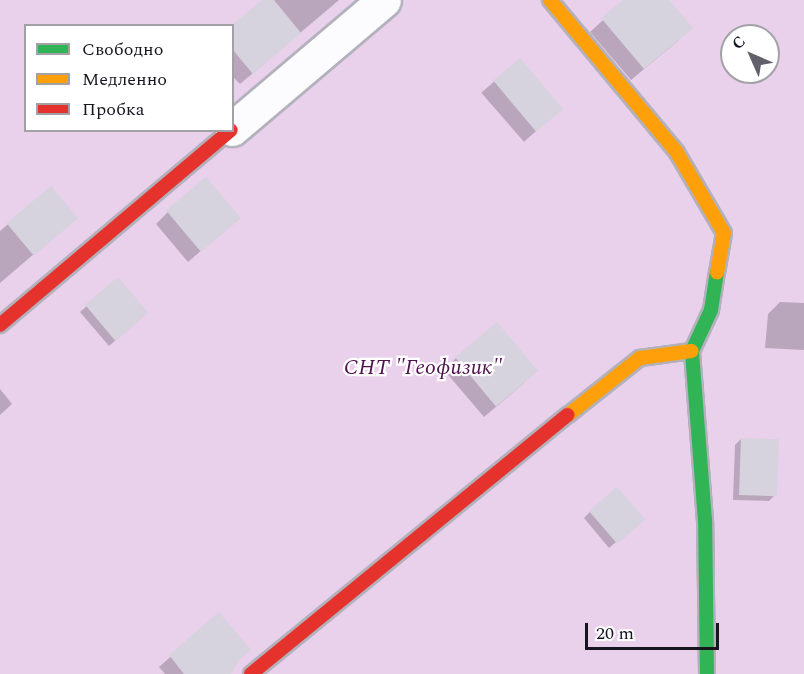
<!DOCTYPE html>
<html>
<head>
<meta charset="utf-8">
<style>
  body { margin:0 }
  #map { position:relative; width:804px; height:674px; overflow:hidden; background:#ecebf6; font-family:Spectral,serif }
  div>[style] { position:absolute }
  .green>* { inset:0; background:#e9d0eb }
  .shadow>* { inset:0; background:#0003; transform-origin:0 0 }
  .building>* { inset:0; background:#d6d2de; transform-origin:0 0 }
  .roads { filter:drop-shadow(2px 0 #b2b1bc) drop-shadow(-2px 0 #b2b1bc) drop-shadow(0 2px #b2b1bc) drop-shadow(0 -2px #b2b1bc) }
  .street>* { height:33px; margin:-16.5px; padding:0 16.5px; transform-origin:16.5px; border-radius:16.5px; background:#fcfcfe }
  .fast>* { height:14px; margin:-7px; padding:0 7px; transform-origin:7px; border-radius:7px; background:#30b455 }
  .slow>* { height:14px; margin:-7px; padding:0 7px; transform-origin:7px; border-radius:7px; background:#ff9f0a }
  .jam>* { height:14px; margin:-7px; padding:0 7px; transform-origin:7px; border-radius:7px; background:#e5322d }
  span { translate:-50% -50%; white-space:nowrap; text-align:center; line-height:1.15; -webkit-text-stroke:4.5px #fff; paint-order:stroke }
  .park-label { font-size:22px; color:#51124f; font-style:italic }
  .legend { position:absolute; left:24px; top:24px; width:210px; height:108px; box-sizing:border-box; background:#fff; border:2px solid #a2a1a6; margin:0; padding:8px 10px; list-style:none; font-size:18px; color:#161520 }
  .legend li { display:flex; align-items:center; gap:12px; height:30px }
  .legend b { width:30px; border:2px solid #a2a1a6 }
  .north { position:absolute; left:720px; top:24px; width:60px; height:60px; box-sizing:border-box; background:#fff; border:2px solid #a2a1a6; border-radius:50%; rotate:315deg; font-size:16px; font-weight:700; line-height:24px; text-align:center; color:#161520 }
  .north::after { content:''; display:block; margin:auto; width:21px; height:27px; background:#61606b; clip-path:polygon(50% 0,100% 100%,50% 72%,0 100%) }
  .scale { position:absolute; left:585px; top:623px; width:134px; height:27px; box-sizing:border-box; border:3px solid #161520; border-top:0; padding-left:8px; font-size:18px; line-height:21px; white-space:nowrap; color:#161520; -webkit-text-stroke:4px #fff; paint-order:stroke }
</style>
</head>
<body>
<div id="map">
  <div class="green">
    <div style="clip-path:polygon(evenodd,0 0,804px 0,804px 674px,0 674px,0 0,26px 26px,232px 26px,232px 130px,26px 130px,26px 26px,0 0,732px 36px,768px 36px,768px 72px,732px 72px,732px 36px)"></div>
  </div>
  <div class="shadow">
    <div style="clip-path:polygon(264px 0,339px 0,240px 84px,232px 76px,232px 27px)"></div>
    <div style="clip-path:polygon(625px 0,667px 0,679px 40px,631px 80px,590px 32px)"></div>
    <div style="left:519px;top:60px;width:65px;height:50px;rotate:49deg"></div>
    <div style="clip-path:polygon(51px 188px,76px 218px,0 283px,0 231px)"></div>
    <div style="clip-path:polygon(168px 212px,239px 218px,188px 262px,156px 224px)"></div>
    <div style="clip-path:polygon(117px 279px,140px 319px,109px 346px,80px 312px)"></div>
    <div style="clip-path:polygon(780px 302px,804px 303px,804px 350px,765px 348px,768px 314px)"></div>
    <div style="clip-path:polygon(456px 358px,524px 383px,484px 417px,444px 370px)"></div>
    <div style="clip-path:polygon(0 389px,12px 404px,0 415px)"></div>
    <div style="clip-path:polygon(741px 439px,775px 495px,769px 501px,733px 500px,735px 445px)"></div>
    <div style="clip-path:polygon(590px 512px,636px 525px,609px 548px,584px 518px)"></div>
    <div style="clip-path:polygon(219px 614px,236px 662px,229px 674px,165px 674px,159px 667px)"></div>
  </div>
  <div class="building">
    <div style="clip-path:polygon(262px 0,274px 0,301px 33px,253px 74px,232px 49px,232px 25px)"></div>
    <div style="clip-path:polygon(623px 0,669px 0,693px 28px,644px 69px,601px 18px)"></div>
    <div style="left:520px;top:58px;width:67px;height:35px;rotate:50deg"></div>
    <div style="left:206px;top:177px;width:54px;height:52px;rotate:50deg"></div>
    <div style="left:51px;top:186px;width:42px;height:58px;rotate:50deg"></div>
    <div style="left:118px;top:277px;width:47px;height:43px;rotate:50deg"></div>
    <div style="left:497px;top:322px;width:64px;height:55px;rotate:50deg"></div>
    <div style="left:741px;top:438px;width:38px;height:57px;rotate:2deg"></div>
    <div style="left:617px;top:487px;width:43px;height:37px;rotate:49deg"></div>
    <div style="clip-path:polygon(219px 612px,251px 650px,239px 660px,231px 674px,184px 674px,169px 655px)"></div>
  </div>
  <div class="roads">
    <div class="street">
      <div style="left:232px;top:129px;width:199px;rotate:-40.3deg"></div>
    </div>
    <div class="fast">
      <div style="left:707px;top:674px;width:153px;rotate:-90.7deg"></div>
      <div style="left:705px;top:521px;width:170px;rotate:-94.4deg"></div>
      <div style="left:692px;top:351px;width:45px;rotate:-65.1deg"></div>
      <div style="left:711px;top:310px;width:38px;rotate:-81deg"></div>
    </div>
    <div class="slow">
      <div style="left:550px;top:0;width:197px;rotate:50.2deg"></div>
      <div style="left:676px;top:151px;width:95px;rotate:59.7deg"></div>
      <div style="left:724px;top:233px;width:40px;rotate:100deg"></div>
      <div style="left:568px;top:415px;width:92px;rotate:-38.4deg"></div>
      <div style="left:640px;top:358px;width:52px;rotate:-7.7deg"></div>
    </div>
    <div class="jam">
      <div style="left:0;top:325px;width:302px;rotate:-40.2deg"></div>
      <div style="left:251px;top:674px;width:409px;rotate:-39.3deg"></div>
    </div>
  </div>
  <div class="park-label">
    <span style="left:423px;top:368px">СНТ "Геофизик"</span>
  </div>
  <ul class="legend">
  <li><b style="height:8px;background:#30b455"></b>Свободно</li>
  <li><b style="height:8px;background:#ff9f0a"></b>Медленно</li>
  <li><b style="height:8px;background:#e5322d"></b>Пробка</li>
  </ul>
  <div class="north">С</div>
  <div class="scale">20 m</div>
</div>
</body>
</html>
